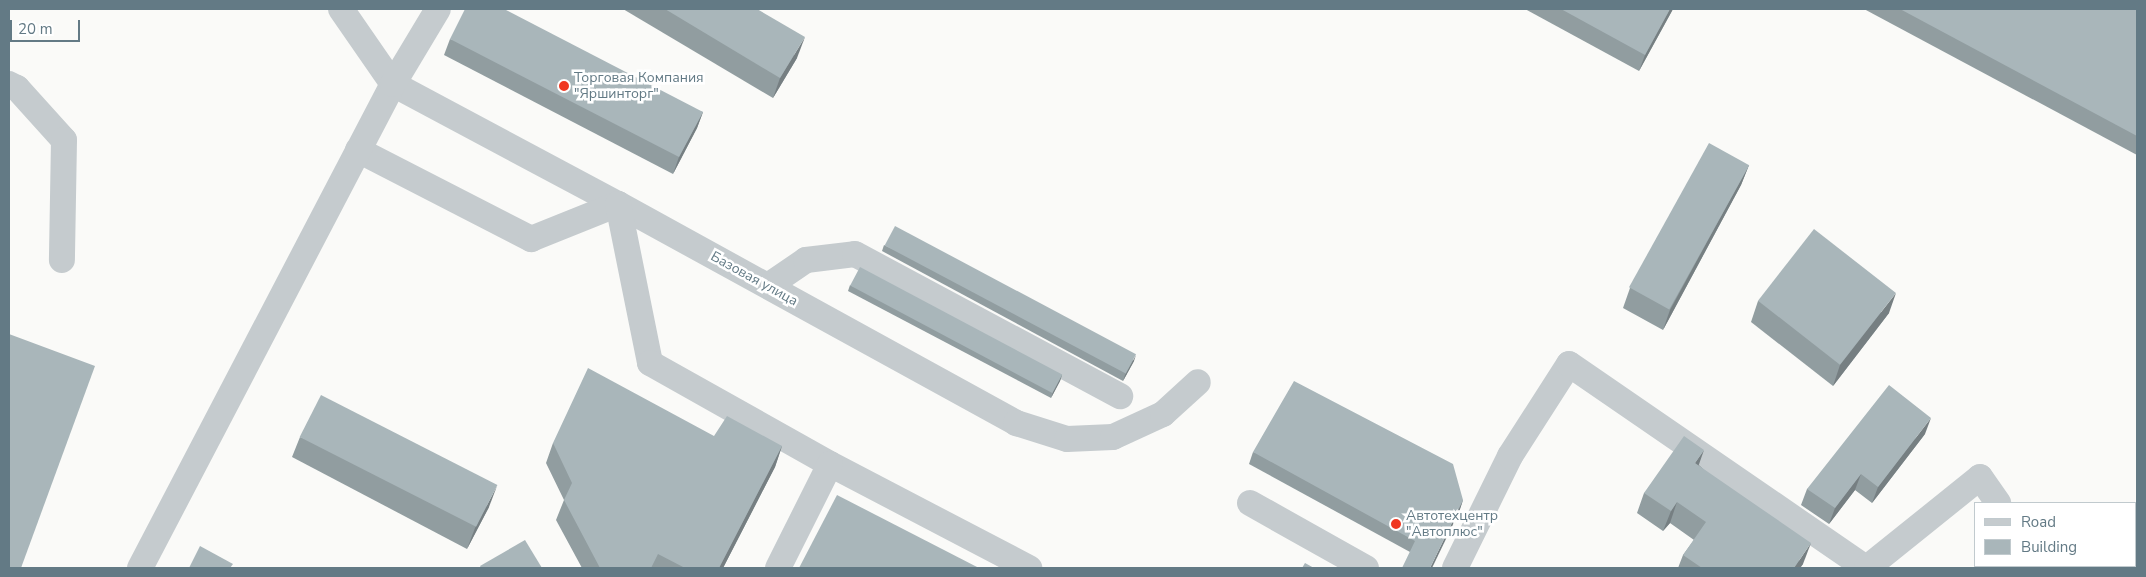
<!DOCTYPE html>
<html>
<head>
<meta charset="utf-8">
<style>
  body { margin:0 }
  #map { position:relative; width:2146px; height:577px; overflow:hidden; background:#fafaf8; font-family:"Nunito Sans",sans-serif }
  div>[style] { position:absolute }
  .minor>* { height:26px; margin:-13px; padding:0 13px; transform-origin:13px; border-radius:13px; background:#c5cbce }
  .wall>* { inset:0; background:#919da0 }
  .shaded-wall>* { inset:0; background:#767f82 }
  .building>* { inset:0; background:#a9b6ba; transform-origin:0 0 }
  .dots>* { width:14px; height:14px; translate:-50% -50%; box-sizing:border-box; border:2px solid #fff; border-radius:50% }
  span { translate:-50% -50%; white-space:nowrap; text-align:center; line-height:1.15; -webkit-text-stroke:5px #fff; paint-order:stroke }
  .poi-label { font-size:14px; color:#637a85 }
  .left { translate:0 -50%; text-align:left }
  .street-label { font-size:14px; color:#637a85 }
  .frame { position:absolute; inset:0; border:10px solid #637a85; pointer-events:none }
  .legend { position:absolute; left:1974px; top:502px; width:162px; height:65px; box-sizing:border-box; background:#fff; border:1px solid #c1cace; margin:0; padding:6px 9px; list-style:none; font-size:15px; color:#637a85 }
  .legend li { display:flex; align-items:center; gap:10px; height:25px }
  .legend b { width:25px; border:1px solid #c1cace }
  .scale { position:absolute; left:10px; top:20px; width:70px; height:22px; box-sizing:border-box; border:2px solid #637a85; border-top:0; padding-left:6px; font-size:15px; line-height:18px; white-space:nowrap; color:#637a85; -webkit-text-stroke:4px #fff; paint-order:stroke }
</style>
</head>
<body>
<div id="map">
  <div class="minor">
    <div style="left:341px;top:9px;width:91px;rotate:55.3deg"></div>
    <div style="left:393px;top:84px;width:255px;rotate:28.1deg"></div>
    <div style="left:618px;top:204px;width:454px;rotate:28.8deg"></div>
    <div style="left:1016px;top:423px;width:53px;rotate:17.4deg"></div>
    <div style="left:1067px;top:439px;width:46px;rotate:-2.5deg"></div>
    <div style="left:1113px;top:437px;width:55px;rotate:-24.7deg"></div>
    <div style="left:1163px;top:414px;width:47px;rotate:-42.4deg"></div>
    <div style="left:9px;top:84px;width:9px;rotate:27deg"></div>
    <div style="left:17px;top:88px;width:70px;rotate:47.9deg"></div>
    <div style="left:64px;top:140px;width:120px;rotate:91deg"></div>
    <div style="left:358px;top:150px;width:195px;rotate:27.2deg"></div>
    <div style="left:531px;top:239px;width:94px;rotate:-21.9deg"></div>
    <div style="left:618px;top:204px;width:162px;rotate:78.6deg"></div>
    <div style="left:650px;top:363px;width:206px;rotate:29.3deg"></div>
    <div style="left:830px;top:464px;width:225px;rotate:27.6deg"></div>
    <div style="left:768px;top:286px;width:46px;rotate:-34.4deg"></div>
    <div style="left:806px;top:260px;width:49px;rotate:-7deg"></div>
    <div style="left:855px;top:254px;width:301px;rotate:28.2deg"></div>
    <div style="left:1250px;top:503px;width:133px;rotate:29.3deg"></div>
    <div style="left:140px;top:568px;width:546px;rotate:-62.4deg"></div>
    <div style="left:393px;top:84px;width:87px;rotate:-59deg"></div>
    <div style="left:778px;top:568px;width:116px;rotate:-63.4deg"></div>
    <div style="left:1455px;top:568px;width:125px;rotate:-63.8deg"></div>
    <div style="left:1510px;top:456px;width:109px;rotate:-57.3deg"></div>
    <div style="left:1569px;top:364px;width:360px;rotate:34.5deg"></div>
    <div style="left:1867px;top:568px;width:145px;rotate:-38.8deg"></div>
    <div style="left:1980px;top:477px;width:32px;rotate:55deg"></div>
  </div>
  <div class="wall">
    <div style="clip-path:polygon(623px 9px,757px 9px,797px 58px,773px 98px)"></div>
    <div style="clip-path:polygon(1525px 9px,1673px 9px,1639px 71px)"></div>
    <div style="clip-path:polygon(1864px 9px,2137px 9px,2137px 155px)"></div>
    <div style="clip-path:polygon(450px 39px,703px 112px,697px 128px,673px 174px,444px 55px)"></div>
    <div style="clip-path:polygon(1749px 165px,1741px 185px,1663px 330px,1623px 308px,1630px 288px)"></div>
    <div style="clip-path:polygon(884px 245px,1134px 361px,1123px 381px,882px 251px)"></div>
    <div style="clip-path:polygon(850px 285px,1062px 375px,1060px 381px,1051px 398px,848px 291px)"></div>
    <div style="clip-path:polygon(1758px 301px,1889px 313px,1833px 386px,1751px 322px)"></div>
    <div style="clip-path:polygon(1925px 434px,1872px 503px,1855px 490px,1829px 524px,1801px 505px,1807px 489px)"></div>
    <div style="clip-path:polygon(714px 436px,782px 446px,775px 467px,723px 568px,582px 568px,556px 520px,564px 500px,546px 463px,553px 443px)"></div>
    <div style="clip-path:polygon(300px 437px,489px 507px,467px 549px,292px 457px)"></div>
    <div style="clip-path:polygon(1253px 452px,1463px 500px,1459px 512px,1410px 552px,1249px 464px)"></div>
    <div style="clip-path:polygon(1699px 465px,1803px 564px,1800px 568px,1678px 568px,1683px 555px,1694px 540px,1670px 523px,1663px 531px,1637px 513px,1644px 493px)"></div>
  </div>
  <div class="shaded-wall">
    <div style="clip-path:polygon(1670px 9px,1673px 9px,1639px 71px,1645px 55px)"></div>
    <div style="clip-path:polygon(805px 37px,797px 58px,773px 98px,780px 78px)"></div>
    <div style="clip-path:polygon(703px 112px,697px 128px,673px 174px,679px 157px)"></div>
    <div style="clip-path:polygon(1749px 165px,1741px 185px,1663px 330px,1670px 310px)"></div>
    <div style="clip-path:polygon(1896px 293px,1889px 313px,1833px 386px,1840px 365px)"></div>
    <div style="clip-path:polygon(1136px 355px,1134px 361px,1123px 381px,1125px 375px)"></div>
    <div style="clip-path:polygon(1062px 375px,1060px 381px,1051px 398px,1053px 392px)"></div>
    <div style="clip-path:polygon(1931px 418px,1925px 434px,1872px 503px,1878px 487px)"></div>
    <div style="clip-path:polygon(782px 446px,775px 467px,723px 568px,719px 568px)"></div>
    <div style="clip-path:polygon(1704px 450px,1697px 470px,1695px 463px)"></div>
    <div style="clip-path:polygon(1861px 474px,1855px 490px,1829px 524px,1835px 508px)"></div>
    <div style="clip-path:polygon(497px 486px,489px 507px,467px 549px,475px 528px)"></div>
    <div style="clip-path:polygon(1463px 500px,1459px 512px,1432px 568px,1430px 568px)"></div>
    <div style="clip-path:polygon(1677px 502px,1670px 523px,1663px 531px,1671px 511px)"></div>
    <div style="clip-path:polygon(1811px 543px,1803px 564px,1800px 568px,1794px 568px)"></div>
  </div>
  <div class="building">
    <div style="clip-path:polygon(465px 9px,504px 9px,703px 112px,679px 157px,450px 39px)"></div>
    <div style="clip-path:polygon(665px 9px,757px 9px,805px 37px,780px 78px)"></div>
    <div style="clip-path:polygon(1561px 9px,1670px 9px,1645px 55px)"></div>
    <div style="clip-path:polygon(1900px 9px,2137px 9px,2137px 136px)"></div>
    <div style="left:1709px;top:143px;width:46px;height:165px;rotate:29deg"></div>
    <div style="left:895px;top:226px;width:273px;height:22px;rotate:28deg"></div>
    <div style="left:1814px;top:229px;width:104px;height:91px;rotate:38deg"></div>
    <div style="left:860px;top:267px;width:229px;height:21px;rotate:28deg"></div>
    <div style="clip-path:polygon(9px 334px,95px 366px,21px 568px,9px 568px)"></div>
    <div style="clip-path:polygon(588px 368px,714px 436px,727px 416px,782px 446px,719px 568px,685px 568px,658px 554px,651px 568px,600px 568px,564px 500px,572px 483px,553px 443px)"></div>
    <div style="clip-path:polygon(1294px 381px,1453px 464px,1463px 500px,1430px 568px,1402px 568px,1415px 541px,1253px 452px)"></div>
    <div style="clip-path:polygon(1889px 385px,1931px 418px,1878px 487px,1861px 474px,1835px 508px,1807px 489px)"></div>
    <div style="left:321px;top:395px;width:198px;height:47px;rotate:27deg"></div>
    <div style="clip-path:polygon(1684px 436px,1704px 450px,1695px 463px,1811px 543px,1794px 568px,1702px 568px,1683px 555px,1706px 522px,1677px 502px,1671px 511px,1644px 493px)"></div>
    <div style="clip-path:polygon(837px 495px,979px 568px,799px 568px)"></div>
    <div style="clip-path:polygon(2135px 523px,2137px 524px,2137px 568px,2108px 568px,2109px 566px,2135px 566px)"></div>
    <div style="clip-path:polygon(525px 540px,542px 568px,481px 568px,480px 566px)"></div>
    <div style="clip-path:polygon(200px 546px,233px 564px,230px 568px,189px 568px)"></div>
    <div style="clip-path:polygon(1305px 563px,1314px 568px,1302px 568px)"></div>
  </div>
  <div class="dots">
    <div style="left:564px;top:86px;background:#f03822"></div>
    <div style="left:1396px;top:524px;background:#f03822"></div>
  </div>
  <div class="poi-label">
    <span class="left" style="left:574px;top:86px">Торговая Компания<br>"Яршинторг"</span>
    <span class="left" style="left:1406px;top:524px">Автотехцентр<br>"Автоплюс"</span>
  </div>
  <div class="street-label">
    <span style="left:754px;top:279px;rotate:29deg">Базовая улица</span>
  </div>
  <div class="frame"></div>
  <ul class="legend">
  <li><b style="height:6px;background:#c5cbce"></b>Road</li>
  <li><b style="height:14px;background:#a9b6ba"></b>Building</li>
  </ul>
  <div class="scale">20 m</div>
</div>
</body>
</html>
